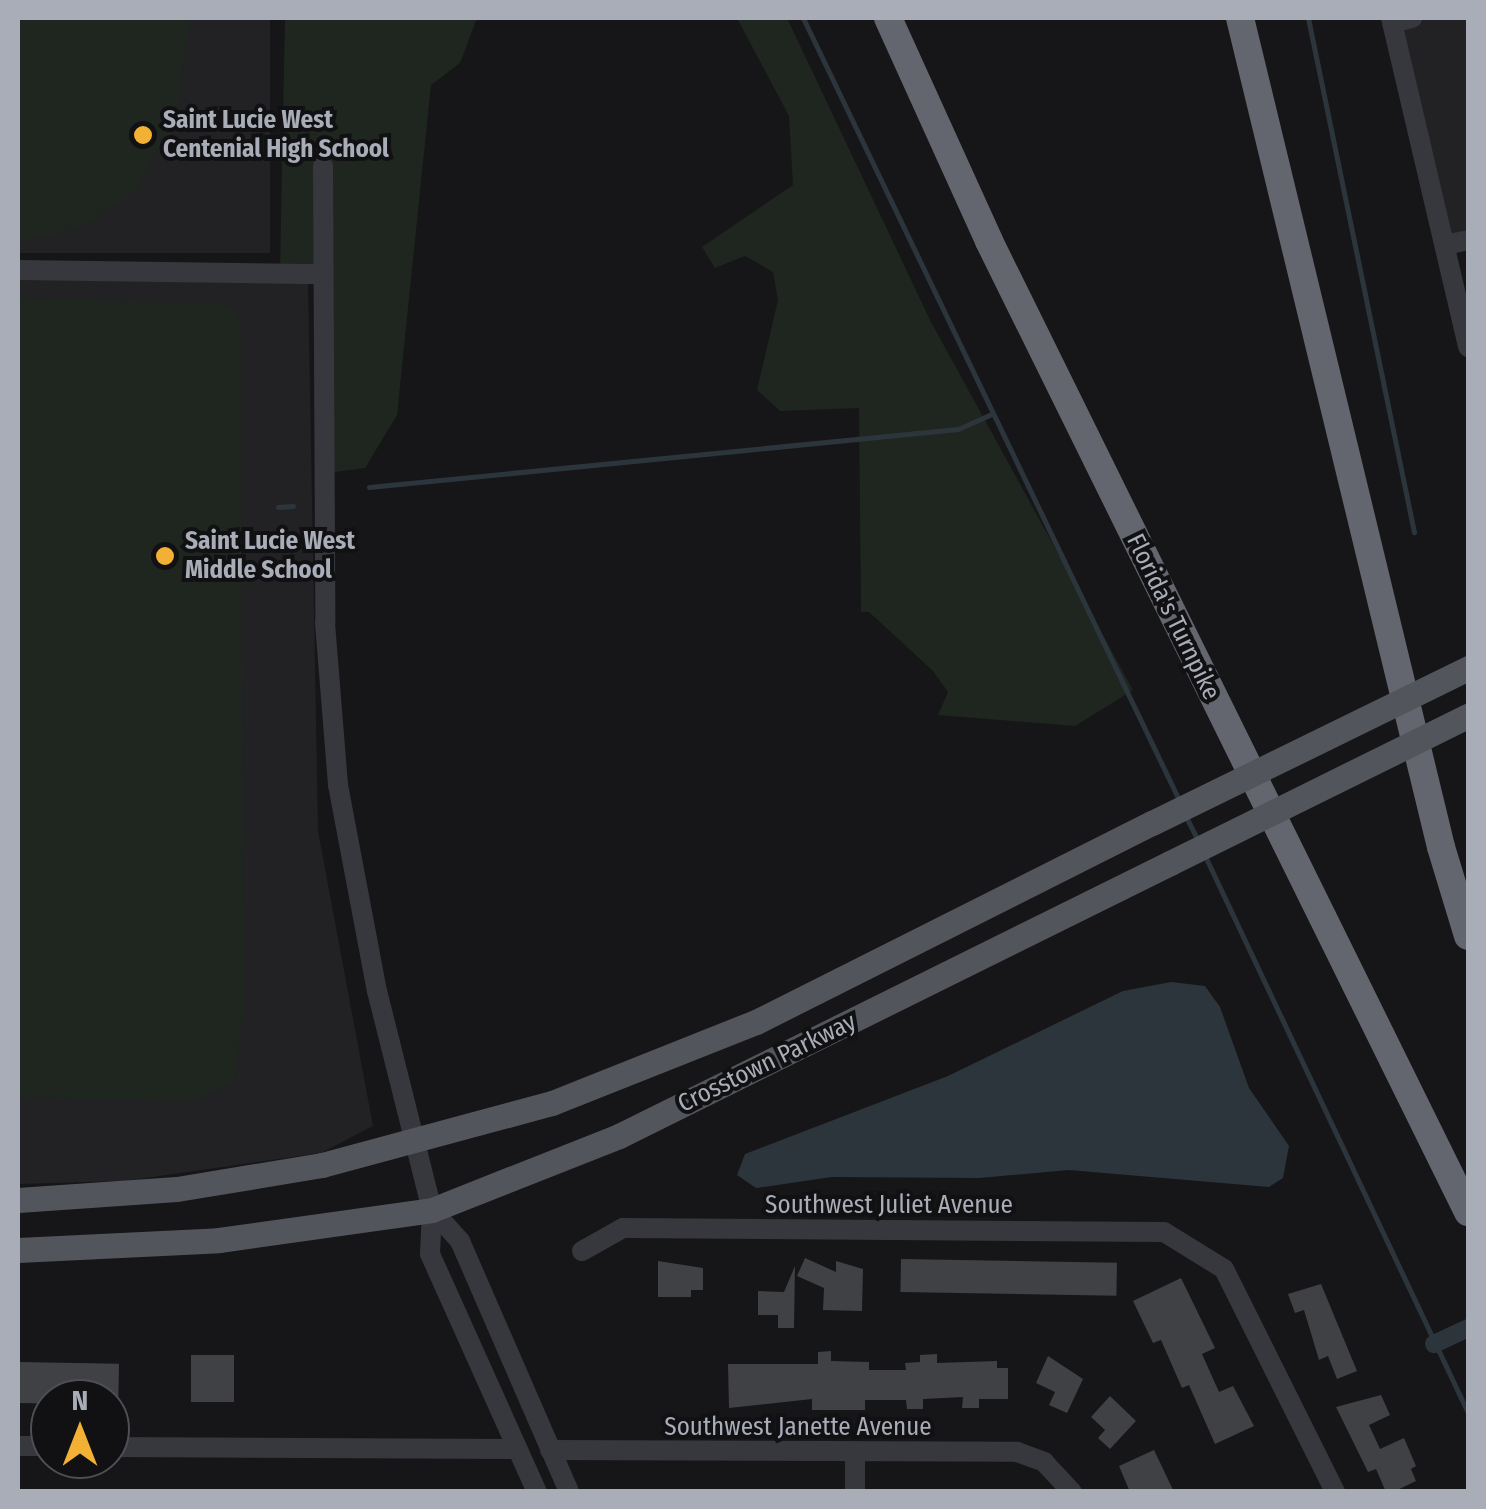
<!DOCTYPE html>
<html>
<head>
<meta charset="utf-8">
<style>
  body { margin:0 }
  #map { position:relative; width:1486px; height:1509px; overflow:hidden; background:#161618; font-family:"Fira Sans Condensed",sans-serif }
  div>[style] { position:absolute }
  .built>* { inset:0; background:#222225; transform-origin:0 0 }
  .green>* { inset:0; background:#1e261f }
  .water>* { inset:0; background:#2c353c }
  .stream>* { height:5px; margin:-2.5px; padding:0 2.5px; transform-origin:2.5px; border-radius:2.5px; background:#2c353c }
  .canal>* { height:18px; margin:-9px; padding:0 9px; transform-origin:9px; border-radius:9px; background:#2c353c }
  .building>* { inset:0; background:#404145; transform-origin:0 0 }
  .minor>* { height:20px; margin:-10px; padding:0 10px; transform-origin:10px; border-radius:10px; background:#37383d }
  .major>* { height:25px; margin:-12.5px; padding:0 12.5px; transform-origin:12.5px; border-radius:12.5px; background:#53555c }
  .highway>* { height:28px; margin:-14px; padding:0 14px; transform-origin:14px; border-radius:14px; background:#63666e }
  .major-bridge>* { height:25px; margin:-12.5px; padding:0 12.5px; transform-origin:12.5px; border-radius:12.5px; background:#53555c }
  .dots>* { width:28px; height:28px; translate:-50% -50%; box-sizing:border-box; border:5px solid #111113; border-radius:50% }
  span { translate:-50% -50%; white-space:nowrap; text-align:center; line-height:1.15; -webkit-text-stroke:8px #111113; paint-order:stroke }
  .poi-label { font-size:25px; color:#a8adb8; font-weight:700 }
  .left { translate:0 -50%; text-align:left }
  .street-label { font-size:25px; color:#a8adb8 }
  .frame { position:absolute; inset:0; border:20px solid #a8adb8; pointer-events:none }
  .north { position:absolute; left:30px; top:1379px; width:100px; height:100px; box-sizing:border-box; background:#111113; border:2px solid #4d4f55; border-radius:50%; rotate:0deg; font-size:28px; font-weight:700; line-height:40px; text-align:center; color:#a8adb8 }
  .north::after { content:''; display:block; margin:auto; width:35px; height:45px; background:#f2b134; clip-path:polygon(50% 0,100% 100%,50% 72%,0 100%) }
</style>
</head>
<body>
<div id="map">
  <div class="built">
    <div style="left:18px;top:18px;width:252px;height:235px"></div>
    <div style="clip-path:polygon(1400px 18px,1468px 18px,1468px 230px,1451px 234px)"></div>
    <div style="clip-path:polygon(18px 279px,308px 281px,318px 831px,373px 1126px,321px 1153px,125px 1181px,18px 1184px)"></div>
  </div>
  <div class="green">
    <div style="clip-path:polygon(18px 18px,189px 18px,189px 24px,177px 113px,135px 193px,78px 229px,18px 242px)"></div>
    <div style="clip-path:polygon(285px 18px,477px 18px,460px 63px,431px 85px,397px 415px,365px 468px,320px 474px,316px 278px,280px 272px)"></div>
    <div style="clip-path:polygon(737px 18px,787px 18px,931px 322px,1133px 690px,1075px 726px,938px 715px,948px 692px,933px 671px,869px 612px,861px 612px,859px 408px,780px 411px,757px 390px,778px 300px,773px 272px,745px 256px,715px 268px,702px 247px,793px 185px,789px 116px)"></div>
    <div style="clip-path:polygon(18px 298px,223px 304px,237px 310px,241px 328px,243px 1015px,234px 1080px,197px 1101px,18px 1098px)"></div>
  </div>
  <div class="water">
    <div style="clip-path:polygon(1171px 982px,1205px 986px,1220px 1007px,1249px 1088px,1289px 1146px,1283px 1178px,1269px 1187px,1069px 1170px,979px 1178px,832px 1177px,756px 1188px,737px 1175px,745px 1154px,948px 1076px,1123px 991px)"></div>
  </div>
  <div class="stream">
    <div style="left:803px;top:18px;width:868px;rotate:64.32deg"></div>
    <div style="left:1308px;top:18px;width:525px;rotate:78.35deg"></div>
    <div style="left:369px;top:487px;width:592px;rotate:-5.62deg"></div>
    <div style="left:958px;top:429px;width:35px;rotate:-24deg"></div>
    <div style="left:278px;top:507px;width:15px;rotate:-4deg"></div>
    <div style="left:1185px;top:815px;width:29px;rotate:63deg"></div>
    <div style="left:1205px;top:856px;width:616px;rotate:64.72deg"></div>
  </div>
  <div class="canal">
    <div style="left:1434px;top:1344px;width:38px;rotate:-25deg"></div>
  </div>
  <div class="building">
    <div style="clip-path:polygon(805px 1258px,836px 1272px,836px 1261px,863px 1269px,862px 1311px,823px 1310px,824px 1288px,797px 1276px)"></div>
    <div style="left:901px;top:1259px;width:216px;height:33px;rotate:1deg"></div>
    <div style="clip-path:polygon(658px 1261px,703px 1268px,703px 1290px,691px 1290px,691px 1297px,658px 1297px)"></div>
    <div style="clip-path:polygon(795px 1266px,794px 1328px,778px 1328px,778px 1315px,758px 1315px,758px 1291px,784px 1292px)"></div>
    <div style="clip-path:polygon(1181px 1278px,1215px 1348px,1202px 1354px,1219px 1392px,1233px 1386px,1254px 1426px,1215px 1444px,1189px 1385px,1182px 1388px,1161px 1340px,1153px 1343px,1133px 1301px)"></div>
    <div style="clip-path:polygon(1321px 1284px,1357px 1371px,1337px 1379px,1328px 1356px,1319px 1360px,1304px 1310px,1295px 1313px,1288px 1294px)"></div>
    <div style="clip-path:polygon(831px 1351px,831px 1361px,869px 1362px,869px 1370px,906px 1370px,905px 1363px,920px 1362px,920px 1355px,937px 1354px,937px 1363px,997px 1361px,997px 1368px,1008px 1368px,1008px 1399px,979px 1399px,979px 1408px,962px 1408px,963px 1397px,923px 1399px,923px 1409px,907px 1409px,906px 1400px,865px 1400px,865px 1410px,812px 1410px,812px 1399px,729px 1408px,728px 1364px,818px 1364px,818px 1352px)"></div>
    <div style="left:191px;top:1355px;width:43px;height:47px"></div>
    <div style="clip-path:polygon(1048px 1356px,1083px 1379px,1067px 1413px,1049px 1405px,1055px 1392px,1036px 1383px)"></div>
    <div style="left:18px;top:1362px;width:101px;height:41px;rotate:1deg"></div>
    <div style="clip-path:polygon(1381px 1395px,1390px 1415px,1369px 1425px,1380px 1449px,1404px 1438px,1416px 1466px,1411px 1469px,1416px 1481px,1393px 1492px,1386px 1492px,1376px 1469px,1368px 1472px,1336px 1407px)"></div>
    <div style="clip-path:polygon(1110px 1396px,1136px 1421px,1110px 1449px,1098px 1438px,1105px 1430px,1091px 1417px)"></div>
    <div style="clip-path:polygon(1154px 1450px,1174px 1492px,1130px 1492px,1119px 1466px)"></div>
  </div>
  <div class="minor">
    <div style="left:1391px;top:18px;width:338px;rotate:76.8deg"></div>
    <div style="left:1392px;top:23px;width:21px;rotate:-14deg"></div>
    <div style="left:323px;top:166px;width:457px;rotate:89.7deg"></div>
    <div style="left:325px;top:623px;width:163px;rotate:85.4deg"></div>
    <div style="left:338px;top:785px;width:210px;rotate:79.3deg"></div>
    <div style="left:377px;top:991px;width:226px;rotate:75.9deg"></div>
    <div style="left:432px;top:1210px;width:44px;rotate:92.6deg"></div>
    <div style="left:430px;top:1254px;width:261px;rotate:65.8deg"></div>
    <div style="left:1445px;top:245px;width:24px;rotate:-12deg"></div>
    <div style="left:18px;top:270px;width:304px;rotate:0.8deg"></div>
    <div style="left:432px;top:1210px;width:42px;rotate:47.9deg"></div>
    <div style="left:460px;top:1241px;width:274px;rotate:66.5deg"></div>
    <div style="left:582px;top:1251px;width:47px;rotate:-29.3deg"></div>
    <div style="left:623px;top:1228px;width:541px;rotate:0.42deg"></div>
    <div style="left:1164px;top:1232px;width:70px;rotate:31.7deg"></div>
    <div style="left:1224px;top:1269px;width:249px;rotate:63.5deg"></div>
    <div style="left:18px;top:1446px;width:32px"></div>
    <div style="left:110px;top:1447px;width:407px;rotate:0.3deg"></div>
    <div style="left:550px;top:1450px;width:467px;rotate:0.2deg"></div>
    <div style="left:1017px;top:1452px;width:29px;rotate:20deg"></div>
    <div style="left:1044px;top:1462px;width:41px;rotate:47deg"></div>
    <div style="left:855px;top:1452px;width:40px;rotate:90deg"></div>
  </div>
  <div class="major">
    <div style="left:18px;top:1200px;width:159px;rotate:-4deg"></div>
    <div style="left:177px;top:1189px;width:147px;rotate:-9.4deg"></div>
    <div style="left:322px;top:1165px;width:238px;rotate:-15.1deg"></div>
    <div style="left:552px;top:1103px;width:219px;rotate:-21.7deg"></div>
    <div style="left:756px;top:1022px;width:443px;rotate:-26.7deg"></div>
    <div style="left:18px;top:1250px;width:201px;rotate:-2.8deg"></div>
    <div style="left:219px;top:1240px;width:215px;rotate:-8deg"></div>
    <div style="left:432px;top:1210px;width:201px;rotate:-21.6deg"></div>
    <div style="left:619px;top:1136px;width:615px;rotate:-26.36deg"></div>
  </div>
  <div class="highway">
    <div style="left:888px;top:18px;width:245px;rotate:65.6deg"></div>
    <div style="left:989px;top:241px;width:1083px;rotate:63.74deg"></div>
    <div style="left:1240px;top:18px;width:853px;rotate:76.37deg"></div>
    <div style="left:1441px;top:847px;width:93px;rotate:73.1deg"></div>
  </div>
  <div class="major-bridge">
    <div style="left:1152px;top:823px;width:352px;rotate:-26.1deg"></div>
    <div style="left:1170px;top:863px;width:332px;rotate:-26.3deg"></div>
  </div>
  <div class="dots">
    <div style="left:143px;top:135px;background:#f2b134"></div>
    <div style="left:165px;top:556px;background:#f2b134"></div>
  </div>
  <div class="poi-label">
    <span class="left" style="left:163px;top:135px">Saint Lucie West<br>Centenial High School</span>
    <span class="left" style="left:185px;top:556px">Saint Lucie West<br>Middle School</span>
  </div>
  <div class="street-label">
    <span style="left:1173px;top:617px;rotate:64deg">Florida's Turnpike</span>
    <span style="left:767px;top:1063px;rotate:-26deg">Crosstown Parkway</span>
    <span style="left:889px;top:1205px">Southwest Juliet Avenue</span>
    <span style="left:798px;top:1427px">Southwest Janette Avenue</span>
  </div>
  <div class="frame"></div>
  <div class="north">N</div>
</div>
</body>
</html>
